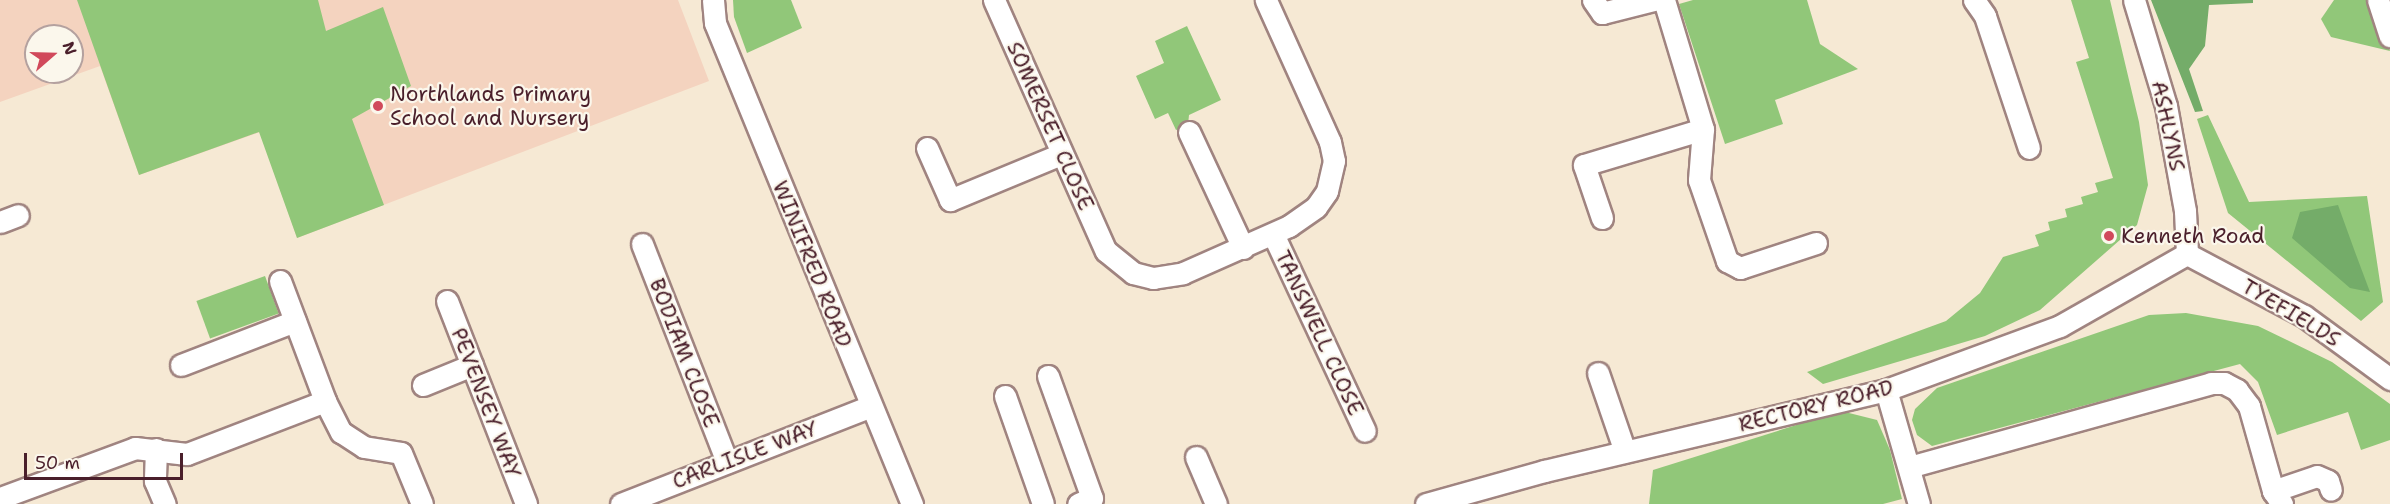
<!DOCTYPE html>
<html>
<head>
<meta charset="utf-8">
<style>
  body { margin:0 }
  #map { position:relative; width:2390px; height:504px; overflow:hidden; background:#f6e9d4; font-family:"Shantell Sans",sans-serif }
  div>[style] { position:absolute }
  .built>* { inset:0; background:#f4d3bf }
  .green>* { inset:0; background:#91c779; transform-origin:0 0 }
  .forest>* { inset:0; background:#74ac69 }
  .roads { filter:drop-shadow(2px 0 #a08480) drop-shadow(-2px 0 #a08480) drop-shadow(0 2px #a08480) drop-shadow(0 -2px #a08480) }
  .minor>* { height:21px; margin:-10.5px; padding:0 10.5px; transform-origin:10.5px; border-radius:10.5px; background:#fff }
  .dots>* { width:16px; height:16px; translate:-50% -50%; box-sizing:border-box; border:3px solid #fbf7ec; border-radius:50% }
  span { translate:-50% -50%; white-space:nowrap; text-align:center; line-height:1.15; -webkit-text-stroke:4.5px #fbf7ec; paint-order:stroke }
  .poi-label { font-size:21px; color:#4a1f2b }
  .left { translate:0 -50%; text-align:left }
  .street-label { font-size:21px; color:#4a1f2b }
  .north { position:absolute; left:24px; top:24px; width:60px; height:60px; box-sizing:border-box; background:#fbf7ec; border:2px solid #b4a19f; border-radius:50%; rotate:70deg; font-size:16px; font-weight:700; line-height:24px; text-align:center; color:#4a1f2b }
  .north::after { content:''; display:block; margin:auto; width:21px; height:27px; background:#d1495b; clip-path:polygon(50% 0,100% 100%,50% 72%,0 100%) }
  .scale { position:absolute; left:24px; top:453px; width:159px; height:27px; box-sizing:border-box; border:3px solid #4a1f2b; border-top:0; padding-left:8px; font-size:18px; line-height:21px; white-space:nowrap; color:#4a1f2b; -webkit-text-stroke:4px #fbf7ec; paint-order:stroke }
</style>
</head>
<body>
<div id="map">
  <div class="built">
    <div style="clip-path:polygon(evenodd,0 0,678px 0,709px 81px,297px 238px,260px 132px,139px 175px,100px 66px,0 102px,0 0,36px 36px,72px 36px,72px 72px,36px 72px,36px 36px)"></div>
  </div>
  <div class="green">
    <div style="clip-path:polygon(77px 0,318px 0,326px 31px,383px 7px,411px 86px,352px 119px,384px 205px,297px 238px,259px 132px,139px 175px)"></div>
    <div style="clip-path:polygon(733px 0,791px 0,802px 28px,747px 53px,734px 17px)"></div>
    <div style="clip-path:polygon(1693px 0,1807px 0,1820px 44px,1858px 69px,1775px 100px,1783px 124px,1725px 144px,1679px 4px)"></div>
    <div style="clip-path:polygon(2071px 0,2110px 0,2139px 122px,2148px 185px,2137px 225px,2040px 310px,1985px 336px,1823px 384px,1807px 372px,1946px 321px,1980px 293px,2003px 257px,2039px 246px,2035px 235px,2050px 230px,2048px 222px,2067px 217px,2065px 209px,2083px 204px,2081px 197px,2098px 192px,2095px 183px,2113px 178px,2076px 62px,2089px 58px)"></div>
    <div style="clip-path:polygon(2334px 0,2373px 0,2390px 51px,2331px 37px,2321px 19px)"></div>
    <div style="clip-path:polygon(1187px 26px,1221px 100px,1189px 115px,1188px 125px,1176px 130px,1168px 113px,1155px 119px,1136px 76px,1164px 63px,1155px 41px)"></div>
    <div style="clip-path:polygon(2208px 115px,2249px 202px,2367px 196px,2383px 302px,2361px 321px,2228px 213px,2197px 119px)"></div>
    <div style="left:265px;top:276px;width:40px;height:73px;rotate:70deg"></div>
    <div style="clip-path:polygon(2186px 313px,2258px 326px,2332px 362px,2390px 404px,2390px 440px,2361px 450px,2348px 412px,2277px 435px,2258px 382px,2240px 364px,1932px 446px,1917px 435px,1912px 420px,1915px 409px,1937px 388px,2149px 315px)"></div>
    <div style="clip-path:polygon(1841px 411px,1877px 420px,1890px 450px,1902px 499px,1883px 504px,1649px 504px,1653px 470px)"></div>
  </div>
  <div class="forest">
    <div style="clip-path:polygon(2151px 0,2253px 0,2253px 3px,2209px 5px,2205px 46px,2189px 69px,2203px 111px,2195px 112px)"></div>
    <div style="clip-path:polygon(2338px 205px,2355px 252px,2370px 292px,2350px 288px,2292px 238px,2300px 212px)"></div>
  </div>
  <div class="roads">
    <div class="minor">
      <div style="left:713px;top:0;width:23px;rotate:85deg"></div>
      <div style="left:715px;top:23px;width:520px;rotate:67.73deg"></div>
      <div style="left:994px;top:0;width:275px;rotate:66deg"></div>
      <div style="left:1106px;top:251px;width:35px;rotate:39deg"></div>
      <div style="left:1133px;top:273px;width:21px;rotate:14deg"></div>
      <div style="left:1153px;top:278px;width:30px;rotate:-9deg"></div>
      <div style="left:1183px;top:273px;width:116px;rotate:-23.9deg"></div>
      <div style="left:1289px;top:226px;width:33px;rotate:-35deg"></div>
      <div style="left:1316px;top:207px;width:19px;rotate:-55deg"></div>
      <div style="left:1327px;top:191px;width:31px;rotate:-77deg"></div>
      <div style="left:1334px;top:161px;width:19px;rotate:-102deg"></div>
      <div style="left:1330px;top:142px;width:156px;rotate:-114.3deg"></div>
      <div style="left:1593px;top:0;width:16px;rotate:55deg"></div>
      <div style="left:1602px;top:13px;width:54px;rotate:-14deg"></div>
      <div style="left:1664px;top:0;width:135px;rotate:73.2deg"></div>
      <div style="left:1703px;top:129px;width:51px;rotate:94.5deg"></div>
      <div style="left:1699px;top:180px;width:86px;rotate:70.9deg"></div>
      <div style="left:1727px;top:261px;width:15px;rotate:28deg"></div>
      <div style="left:1740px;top:268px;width:80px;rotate:-18.2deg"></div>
      <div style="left:1974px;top:0;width:19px;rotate:55deg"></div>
      <div style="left:1985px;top:16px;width:139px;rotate:71.6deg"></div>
      <div style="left:2134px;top:0;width:111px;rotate:73.2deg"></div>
      <div style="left:2166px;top:106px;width:107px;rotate:79.7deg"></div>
      <div style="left:2185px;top:211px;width:43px;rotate:87.3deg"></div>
      <div style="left:2378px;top:0;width:38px;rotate:72deg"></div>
      <div style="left:1189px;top:132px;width:128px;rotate:65deg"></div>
      <div style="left:927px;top:148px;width:57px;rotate:66.1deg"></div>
      <div style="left:950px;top:200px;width:120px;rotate:-22.5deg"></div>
      <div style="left:1602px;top:218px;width:56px;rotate:-108.8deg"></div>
      <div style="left:1584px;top:165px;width:124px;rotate:-16.8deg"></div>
      <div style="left:0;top:222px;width:19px;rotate:-21deg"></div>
      <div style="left:1273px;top:234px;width:217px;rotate:65deg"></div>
      <div style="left:642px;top:244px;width:234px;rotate:68.7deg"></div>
      <div style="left:2187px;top:254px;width:132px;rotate:27.9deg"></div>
      <div style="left:2304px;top:316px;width:107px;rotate:36.2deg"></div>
      <div style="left:280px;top:281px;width:128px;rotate:69.4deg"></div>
      <div style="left:325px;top:401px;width:35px;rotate:63deg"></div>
      <div style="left:341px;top:432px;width:27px;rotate:33deg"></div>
      <div style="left:364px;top:447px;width:37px;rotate:9deg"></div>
      <div style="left:401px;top:453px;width:55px;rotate:67.6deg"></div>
      <div style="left:447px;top:301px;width:218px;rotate:68.7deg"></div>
      <div style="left:181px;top:365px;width:122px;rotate:-21.1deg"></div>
      <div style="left:1598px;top:373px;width:83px;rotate:71.1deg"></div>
      <div style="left:1048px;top:376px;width:130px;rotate:70.2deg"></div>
      <div style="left:1092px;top:498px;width:15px;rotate:157deg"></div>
      <div style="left:423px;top:385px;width:53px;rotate:-22.2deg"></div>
      <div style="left:1886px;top:390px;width:119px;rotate:73.9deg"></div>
      <div style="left:1005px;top:396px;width:114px;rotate:70.6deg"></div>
      <div style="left:156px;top:449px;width:32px;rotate:92deg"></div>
      <div style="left:155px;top:481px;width:25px;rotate:67deg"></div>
      <div style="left:1196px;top:457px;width:51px;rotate:66.9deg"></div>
      <div style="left:1909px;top:467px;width:313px;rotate:-15.5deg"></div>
      <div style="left:2211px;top:383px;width:13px"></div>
      <div style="left:2224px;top:383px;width:15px;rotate:28deg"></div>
      <div style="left:2237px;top:390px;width:20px;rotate:53deg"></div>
      <div style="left:2249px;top:406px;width:88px;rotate:74.2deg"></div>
      <div style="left:2273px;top:491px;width:16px;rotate:55deg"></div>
      <div style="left:2273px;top:491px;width:46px;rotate:-18.8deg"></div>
      <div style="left:2317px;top:476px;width:12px;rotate:24deg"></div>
      <div style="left:2328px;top:481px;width:9px;rotate:72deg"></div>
      <div style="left:0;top:498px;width:144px;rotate:-20.3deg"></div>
      <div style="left:135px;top:448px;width:52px;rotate:6.6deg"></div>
      <div style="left:187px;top:454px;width:148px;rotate:-21deg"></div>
      <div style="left:621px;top:504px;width:266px;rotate:-21.4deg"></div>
      <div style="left:1426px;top:504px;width:123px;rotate:-15.6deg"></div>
      <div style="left:1544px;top:471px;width:351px;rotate:-13.3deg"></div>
      <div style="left:1886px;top:390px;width:185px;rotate:-20.2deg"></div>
      <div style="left:2060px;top:326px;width:146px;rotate:-29.6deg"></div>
    </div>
  </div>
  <div class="dots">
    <div style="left:378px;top:106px;background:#d1495b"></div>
    <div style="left:2109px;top:236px;background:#d1495b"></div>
  </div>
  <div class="poi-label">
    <span class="left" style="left:390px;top:106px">Northlands Primary<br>School and Nursery</span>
    <span class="left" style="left:2121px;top:236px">Kenneth Road</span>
  </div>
  <div class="street-label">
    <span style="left:1050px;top:126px;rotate:66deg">SOMERSET CLOSE</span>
    <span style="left:2168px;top:126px;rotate:78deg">ASHLYNS</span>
    <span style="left:812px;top:264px;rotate:68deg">WINIFRED ROAD</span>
    <span style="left:2291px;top:313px;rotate:31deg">TYEFIELDS</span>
    <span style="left:1319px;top:333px;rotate:65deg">TANSWELL CLOSE</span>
    <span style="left:684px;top:353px;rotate:69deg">BODIAM CLOSE</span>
    <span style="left:486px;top:403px;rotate:69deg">PEVENSEY WAY</span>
    <span style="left:1816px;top:406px;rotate:-14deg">RECTORY ROAD</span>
    <span style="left:745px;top:455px;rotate:-21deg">CARLISLE WAY</span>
  </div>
  <div class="north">N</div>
  <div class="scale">50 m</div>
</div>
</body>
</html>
